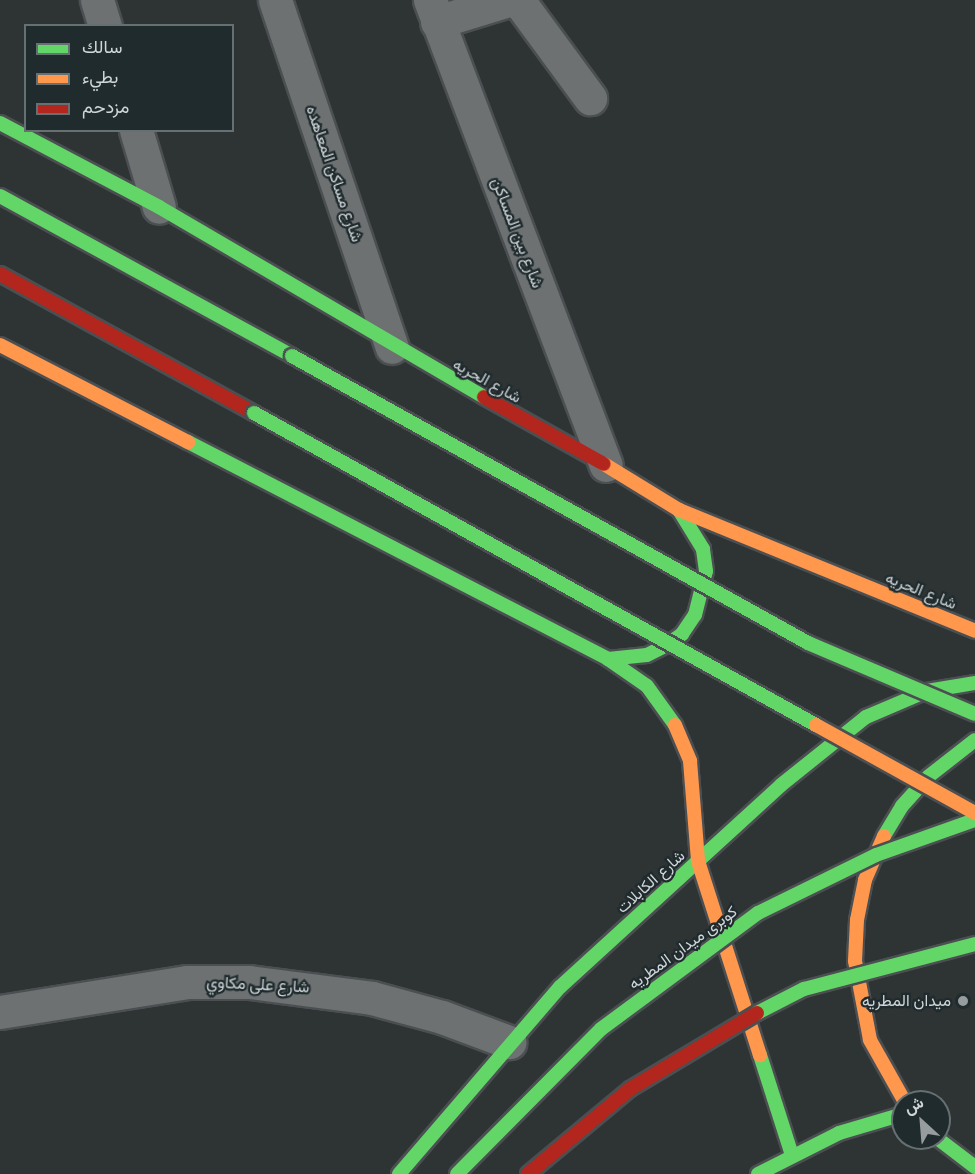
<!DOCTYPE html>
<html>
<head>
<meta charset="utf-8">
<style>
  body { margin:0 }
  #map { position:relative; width:975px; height:1174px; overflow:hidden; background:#2e3334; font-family:Roboto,Vazirmatn,sans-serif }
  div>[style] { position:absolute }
  .roads { filter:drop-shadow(2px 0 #4b4f51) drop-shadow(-2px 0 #4b4f51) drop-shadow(0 2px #4b4f51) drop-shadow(0 -2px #4b4f51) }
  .street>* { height:33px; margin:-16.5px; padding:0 16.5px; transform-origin:16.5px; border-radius:16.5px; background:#6d7172 }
  .fast>* { height:14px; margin:-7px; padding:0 7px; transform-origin:7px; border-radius:7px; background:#63d668 }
  .slow>* { height:14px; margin:-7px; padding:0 7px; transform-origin:7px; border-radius:7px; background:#ff974d }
  .jam>* { height:14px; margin:-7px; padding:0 7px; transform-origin:7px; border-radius:7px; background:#b3261e }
  .bridges { filter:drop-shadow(2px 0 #4b4f51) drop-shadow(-2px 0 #4b4f51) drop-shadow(0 2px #4b4f51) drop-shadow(0 -2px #4b4f51) }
  .fast-bridge>* { height:14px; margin:-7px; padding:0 7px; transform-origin:7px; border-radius:7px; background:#63d668 }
  .slow-bridge>* { height:14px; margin:-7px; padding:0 7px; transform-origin:7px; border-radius:7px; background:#ff974d }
  .jam-bridge>* { height:14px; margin:-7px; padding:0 7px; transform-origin:7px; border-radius:7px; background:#b3261e }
  .dots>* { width:16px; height:16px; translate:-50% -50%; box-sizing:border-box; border:3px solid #202b2e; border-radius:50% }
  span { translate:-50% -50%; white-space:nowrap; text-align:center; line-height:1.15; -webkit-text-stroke:4.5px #202b2e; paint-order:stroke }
  .street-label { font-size:16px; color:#cfd5d8 }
  .poi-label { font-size:16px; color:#cfd5d8 }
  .right { translate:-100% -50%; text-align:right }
  .legend { position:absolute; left:24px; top:24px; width:210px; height:108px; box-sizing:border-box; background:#202b2e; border:2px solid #666f72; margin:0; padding:8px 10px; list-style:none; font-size:18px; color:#cfd5d8 }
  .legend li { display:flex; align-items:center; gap:12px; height:30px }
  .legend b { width:30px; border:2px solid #666f72 }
  .north { position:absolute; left:891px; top:1090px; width:60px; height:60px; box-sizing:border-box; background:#202b2e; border:2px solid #666f72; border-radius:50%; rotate:334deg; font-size:16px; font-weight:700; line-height:24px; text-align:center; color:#cfd5d8 }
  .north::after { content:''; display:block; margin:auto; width:21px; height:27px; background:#979c9f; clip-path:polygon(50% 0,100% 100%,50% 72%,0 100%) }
</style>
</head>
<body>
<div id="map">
  <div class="roads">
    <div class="street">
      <div style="left:97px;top:0;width:27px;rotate:73deg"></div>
      <div style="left:275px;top:0;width:366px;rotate:71.4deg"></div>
      <div style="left:430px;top:0;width:497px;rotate:69.3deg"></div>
      <div style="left:518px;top:0;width:122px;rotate:53.7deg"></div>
      <div style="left:437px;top:22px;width:75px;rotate:-17deg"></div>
      <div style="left:136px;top:130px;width:80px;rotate:73.4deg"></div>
      <div style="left:0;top:1012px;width:189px;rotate:-9.1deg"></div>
      <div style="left:187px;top:982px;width:62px"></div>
      <div style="left:249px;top:982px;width:124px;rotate:7.4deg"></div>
      <div style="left:372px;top:998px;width:73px;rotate:15.2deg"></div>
      <div style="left:442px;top:1017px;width:72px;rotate:20.5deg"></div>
    </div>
    <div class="fast">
      <div style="left:0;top:123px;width:180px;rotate:27.8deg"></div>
      <div style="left:159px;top:207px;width:376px;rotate:30.3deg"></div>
      <div style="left:0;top:196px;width:333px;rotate:28.7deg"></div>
      <div style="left:188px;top:442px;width:473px;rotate:27.3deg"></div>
      <div style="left:608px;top:659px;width:47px;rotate:34.7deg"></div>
      <div style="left:647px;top:686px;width:48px;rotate:54.3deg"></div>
      <div style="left:608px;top:659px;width:39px;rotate:-6deg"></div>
      <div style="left:647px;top:655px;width:20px;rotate:-27deg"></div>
      <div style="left:665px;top:646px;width:21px;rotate:-35deg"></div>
      <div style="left:682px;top:634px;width:23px;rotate:-56deg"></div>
      <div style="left:695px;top:615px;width:45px;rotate:-76deg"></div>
      <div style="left:706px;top:571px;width:22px;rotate:-98deg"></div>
      <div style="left:703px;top:549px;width:46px;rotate:-121.6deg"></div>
      <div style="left:884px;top:836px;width:35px;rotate:-59deg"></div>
      <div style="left:902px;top:806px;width:40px;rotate:-48deg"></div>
      <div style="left:929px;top:776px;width:58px;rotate:-38deg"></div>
      <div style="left:760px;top:1055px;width:105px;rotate:72.3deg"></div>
      <div style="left:937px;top:1138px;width:48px;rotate:37.3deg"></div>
      <div style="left:399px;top:1174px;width:247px;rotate:-49.3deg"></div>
      <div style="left:560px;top:987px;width:299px;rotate:-42.4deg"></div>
      <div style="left:781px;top:785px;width:109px;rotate:-38.7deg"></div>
      <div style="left:866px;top:717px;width:66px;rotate:-23.1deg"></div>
      <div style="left:927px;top:691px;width:49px;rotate:-9.5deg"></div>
      <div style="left:758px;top:1174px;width:91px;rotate:-26.8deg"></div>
      <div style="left:839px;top:1133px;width:67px;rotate:-16.5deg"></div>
    </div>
    <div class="slow">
      <div style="left:0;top:345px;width:212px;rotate:27.3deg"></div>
      <div style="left:604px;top:464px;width:88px;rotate:31.5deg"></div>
      <div style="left:679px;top:510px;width:320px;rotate:22.2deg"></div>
      <div style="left:675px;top:725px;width:39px;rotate:67deg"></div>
      <div style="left:690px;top:761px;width:100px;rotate:85.4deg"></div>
      <div style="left:698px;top:861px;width:204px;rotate:72.3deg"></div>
      <div style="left:884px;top:836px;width:48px;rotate:113.4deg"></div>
      <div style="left:865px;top:880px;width:41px;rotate:101.3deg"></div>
      <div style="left:857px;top:920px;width:41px;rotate:92.8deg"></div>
      <div style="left:855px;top:961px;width:80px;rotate:79.2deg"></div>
      <div style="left:870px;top:1040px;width:71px;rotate:60.6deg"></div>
    </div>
    <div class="jam">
      <div style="left:0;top:274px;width:290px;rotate:28.7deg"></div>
      <div style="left:484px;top:397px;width:137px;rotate:29.2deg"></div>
    </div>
  </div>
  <div class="bridges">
    <div class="fast-bridge">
      <div style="left:292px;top:356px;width:590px;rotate:29.08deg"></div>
      <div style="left:808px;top:643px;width:181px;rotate:23deg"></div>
      <div style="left:254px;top:413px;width:643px;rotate:29.04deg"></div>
      <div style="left:757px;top:1013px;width:53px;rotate:-27.1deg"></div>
      <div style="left:804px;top:989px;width:177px;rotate:-14.7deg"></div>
      <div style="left:457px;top:1174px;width:204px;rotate:-45.2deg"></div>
      <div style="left:601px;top:1029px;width:195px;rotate:-36.5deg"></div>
      <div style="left:758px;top:913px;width:131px;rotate:-26.2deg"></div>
      <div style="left:876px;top:855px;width:105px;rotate:-19.5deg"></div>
    </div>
    <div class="slow-bridge">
      <div style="left:816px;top:725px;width:182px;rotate:29deg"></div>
    </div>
    <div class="jam-bridge">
      <div style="left:528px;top:1174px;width:133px;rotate:-39.8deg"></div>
      <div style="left:630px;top:1089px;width:148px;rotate:-30.9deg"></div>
    </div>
  </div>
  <div class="dots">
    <div style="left:963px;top:1001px;background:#979c9f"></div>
  </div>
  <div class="street-label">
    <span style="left:334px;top:174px;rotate:71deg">شارع مساكن المعاهده</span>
    <span style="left:517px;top:233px;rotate:69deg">شارع بين المساكن</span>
    <span style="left:487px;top:381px;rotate:29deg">شارع الحريه</span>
    <span style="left:921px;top:591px;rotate:22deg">شارع الحريه</span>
    <span style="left:651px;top:882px;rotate:-42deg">شارع الكابلات</span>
    <span style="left:683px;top:948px;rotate:-36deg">كوبرى ميدان المطريه</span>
    <span style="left:258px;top:985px;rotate:3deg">شارع على مكاوي</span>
  </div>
  <div class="poi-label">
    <span class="right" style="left:951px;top:1001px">ميدان المطريه</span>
  </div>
  <ul class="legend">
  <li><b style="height:8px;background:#63d668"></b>سالك</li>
  <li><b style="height:8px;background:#ff974d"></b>بطيء</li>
  <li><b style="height:8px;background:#b3261e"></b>مزدحم</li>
  </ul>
  <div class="north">ش</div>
</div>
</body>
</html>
